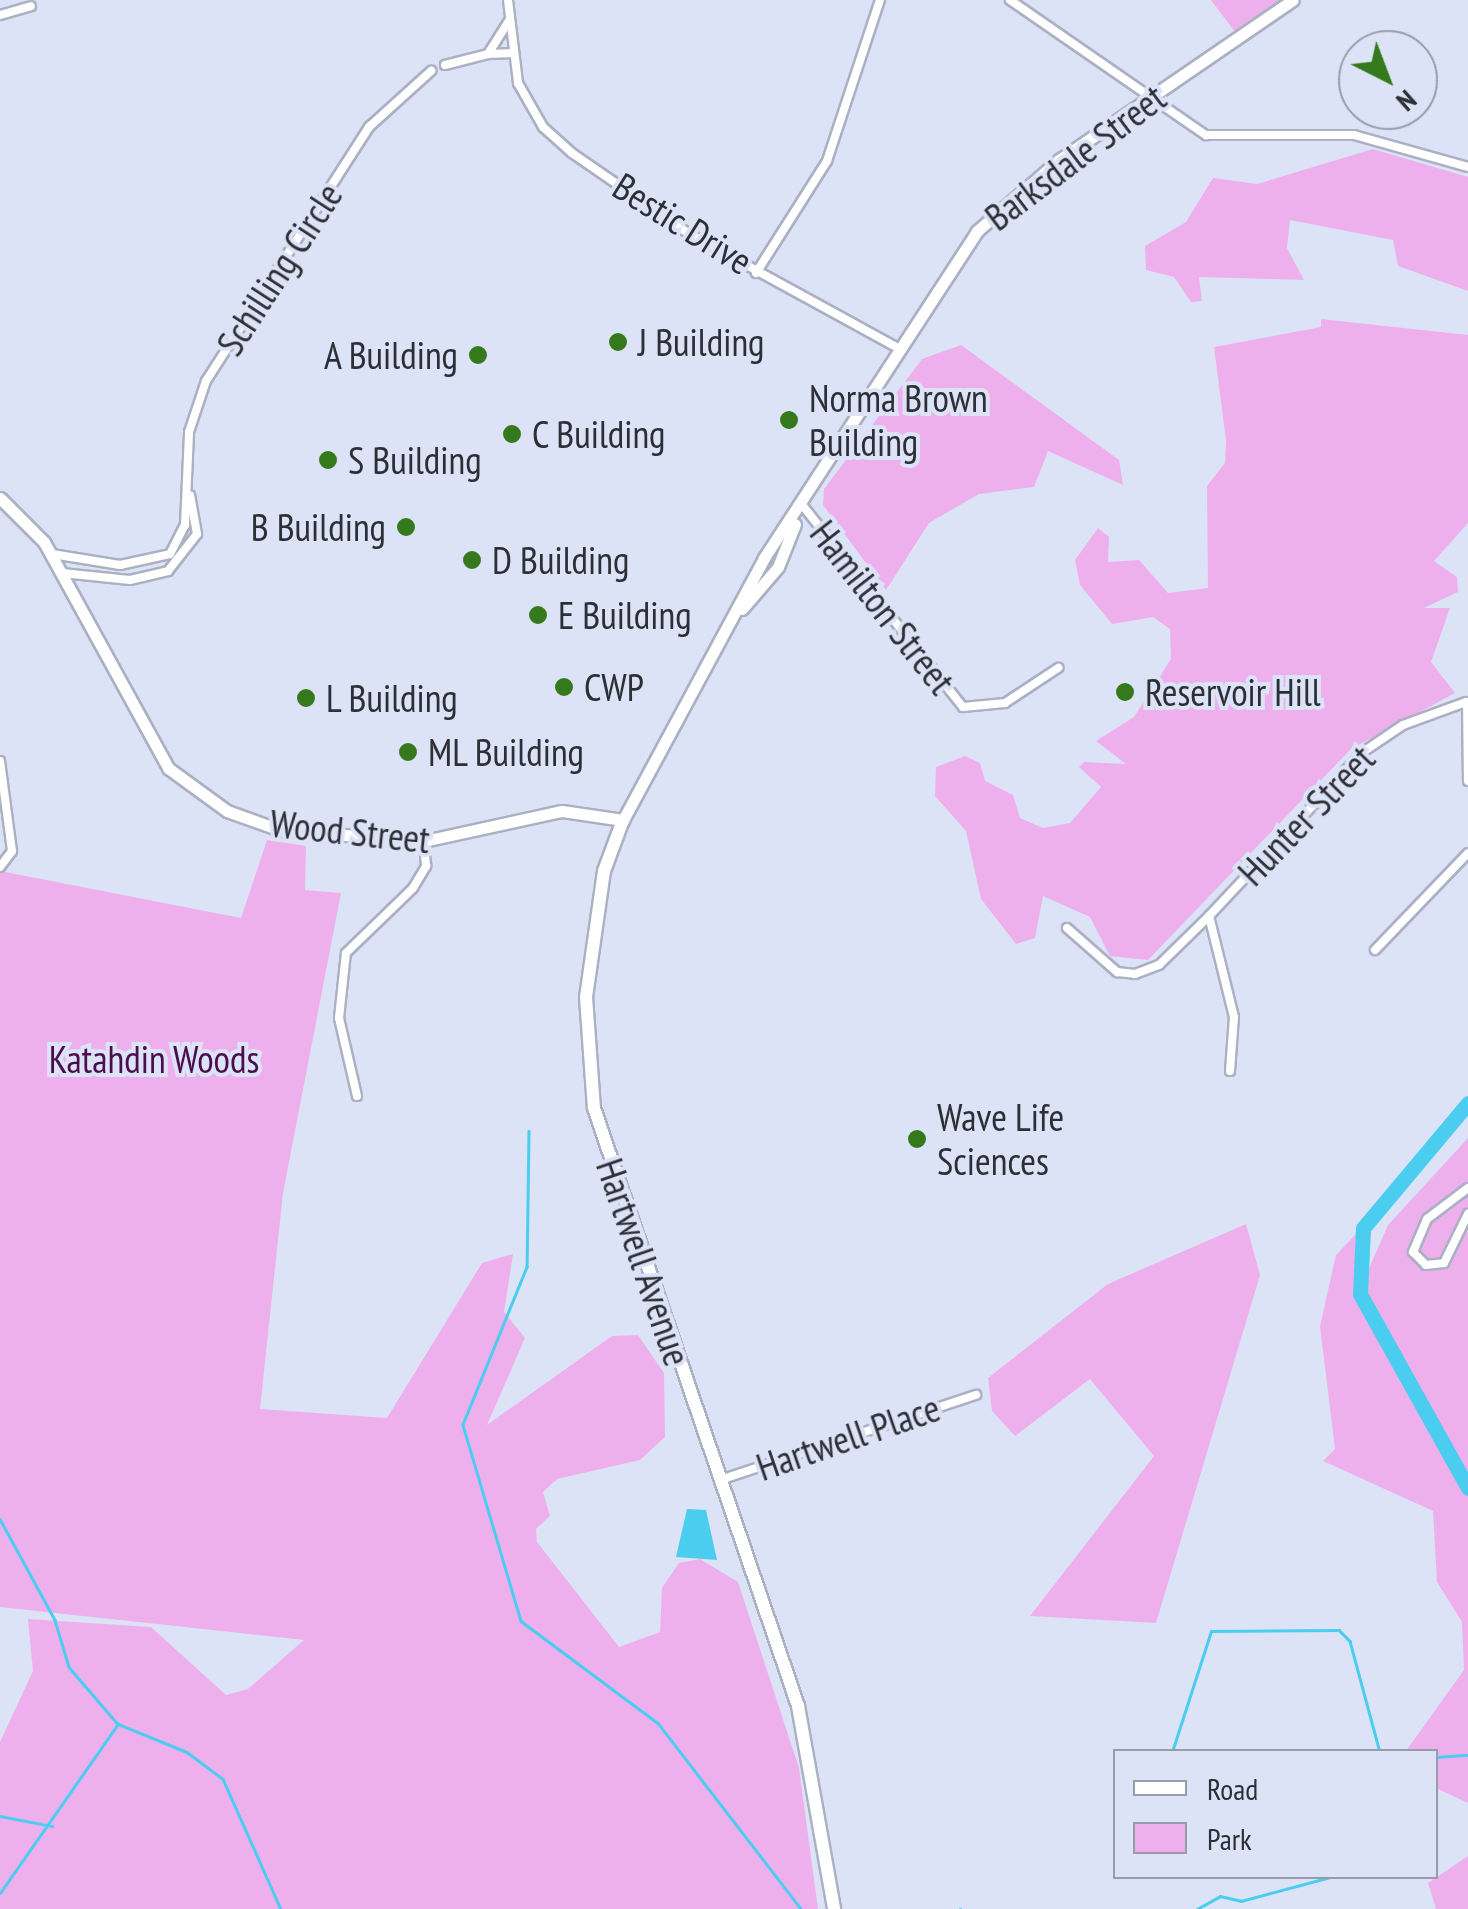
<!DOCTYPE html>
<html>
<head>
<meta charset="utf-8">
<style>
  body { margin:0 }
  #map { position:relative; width:1468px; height:1909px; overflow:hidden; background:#dde3f6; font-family:"PT Sans Narrow",sans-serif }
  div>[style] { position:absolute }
  .green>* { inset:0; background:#eeb0ed }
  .water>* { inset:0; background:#4bcdf0 }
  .stream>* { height:2.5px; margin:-1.25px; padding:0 1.25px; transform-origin:1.25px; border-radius:1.25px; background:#4bcdf0 }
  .river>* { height:15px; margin:-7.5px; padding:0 7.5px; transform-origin:7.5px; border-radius:7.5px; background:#4bcdf0 }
  .roads { filter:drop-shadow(2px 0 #abb0c3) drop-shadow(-2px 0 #abb0c3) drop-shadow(0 2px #abb0c3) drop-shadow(0 -2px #abb0c3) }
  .street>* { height:8px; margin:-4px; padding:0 4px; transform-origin:4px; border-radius:4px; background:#fff }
  .secondary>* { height:11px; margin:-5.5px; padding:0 5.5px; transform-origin:5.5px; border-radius:5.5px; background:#fff }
  .primary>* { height:12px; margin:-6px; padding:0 6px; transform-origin:6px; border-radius:6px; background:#fff }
  .dots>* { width:28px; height:28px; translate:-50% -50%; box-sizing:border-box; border:5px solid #dde3f6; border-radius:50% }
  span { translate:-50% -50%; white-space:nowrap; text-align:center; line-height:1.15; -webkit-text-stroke:8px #dde3f6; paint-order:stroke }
  .street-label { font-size:38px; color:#2d2f37 }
  .poi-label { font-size:38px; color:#2d2f37 }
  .left { translate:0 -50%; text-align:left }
  .right { translate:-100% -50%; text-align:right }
  .park-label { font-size:38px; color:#4b0d4d }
  .legend { position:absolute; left:1113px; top:1749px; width:325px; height:130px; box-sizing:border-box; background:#dde3f6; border:2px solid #979baa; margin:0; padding:12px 18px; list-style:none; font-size:30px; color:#2d2f37 }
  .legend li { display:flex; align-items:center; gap:20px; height:50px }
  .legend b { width:50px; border:2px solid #979baa }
  .north { position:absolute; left:1338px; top:30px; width:100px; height:100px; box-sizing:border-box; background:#dde3f6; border:2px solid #979baa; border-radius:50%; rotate:138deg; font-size:28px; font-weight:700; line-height:40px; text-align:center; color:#2d2f37 }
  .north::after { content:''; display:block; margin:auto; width:35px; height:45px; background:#347a1d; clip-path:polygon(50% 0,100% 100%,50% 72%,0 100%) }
</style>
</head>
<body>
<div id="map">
  <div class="green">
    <div style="clip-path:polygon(1211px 0,1283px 0,1235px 32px)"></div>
    <div style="clip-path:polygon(1373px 149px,1468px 177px,1468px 291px,1398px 266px,1393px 240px,1290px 220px,1287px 248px,1304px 280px,1199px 277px,1202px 301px,1191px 302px,1174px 277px,1146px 270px,1145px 246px,1186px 222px,1213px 178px,1257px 184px)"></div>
    <div style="clip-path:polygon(1321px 319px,1468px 335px,1468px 523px,1434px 561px,1457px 577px,1458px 592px,1424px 608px,1450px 608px,1431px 662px,1455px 693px,1351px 749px,1148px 960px,1110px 956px,1090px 917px,1043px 896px,1035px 938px,1016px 944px,981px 899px,966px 831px,935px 796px,936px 767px,965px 756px,980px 763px,985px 781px,1013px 795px,1020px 818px,1043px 828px,1070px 823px,1101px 787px,1079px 767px,1084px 762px,1126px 764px,1096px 741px,1134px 717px,1171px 659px,1170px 629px,1153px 617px,1112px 624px,1080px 585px,1075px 560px,1098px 528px,1109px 537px,1108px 562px,1139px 560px,1168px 593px,1208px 588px,1207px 486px,1225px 463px,1226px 441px,1214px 347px,1321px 327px)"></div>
    <div style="clip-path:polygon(961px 345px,1119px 460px,1123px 485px,1048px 451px,1034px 487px,979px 494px,929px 523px,886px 590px,823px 505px,824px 489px,922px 359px)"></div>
    <div style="clip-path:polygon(267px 840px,306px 846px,305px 890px,341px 893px,283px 1193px,260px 1409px,387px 1418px,482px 1263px,513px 1254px,504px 1312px,525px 1338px,487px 1425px,612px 1336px,638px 1335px,664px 1373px,665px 1437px,640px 1460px,557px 1479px,543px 1492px,550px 1516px,536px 1529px,537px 1542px,619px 1647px,660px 1632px,662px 1588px,679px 1563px,700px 1559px,738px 1582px,799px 1768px,818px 1909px,0 1909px,0 1742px,33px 1671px,28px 1619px,151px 1627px,226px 1695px,248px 1689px,304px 1640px,0 1607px,0 871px,241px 918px)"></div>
    <div style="clip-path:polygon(1468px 1138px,1468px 1803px,1436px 1788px,1436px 1752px,1406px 1751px,1464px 1670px,1462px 1622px,1437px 1582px,1433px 1511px,1323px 1461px,1335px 1449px,1320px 1326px,1336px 1255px,1372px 1217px,1367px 1273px,1388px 1225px)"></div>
    <div style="clip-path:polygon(1246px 1224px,1260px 1275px,1156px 1623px,1030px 1616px,1154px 1456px,1090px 1379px,1015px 1436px,992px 1411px,988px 1378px,1108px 1284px)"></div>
    <div style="clip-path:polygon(1468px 1856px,1468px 1909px,1436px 1909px,1428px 1883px)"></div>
  </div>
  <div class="water">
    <div style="clip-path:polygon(687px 1509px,706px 1510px,717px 1560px,676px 1557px)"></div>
  </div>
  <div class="stream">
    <div style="left:529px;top:1131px;width:136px;rotate:90.8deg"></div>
    <div style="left:527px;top:1267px;width:170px;rotate:112.1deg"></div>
    <div style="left:463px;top:1425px;width:204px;rotate:73.5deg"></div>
    <div style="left:521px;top:1621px;width:171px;rotate:36.7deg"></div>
    <div style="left:658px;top:1723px;width:235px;rotate:52.4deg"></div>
    <div style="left:0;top:1519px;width:115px;rotate:61.4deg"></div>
    <div style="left:55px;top:1620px;width:49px;rotate:73.4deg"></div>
    <div style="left:69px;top:1667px;width:74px;rotate:49.4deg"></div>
    <div style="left:1172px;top:1752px;width:127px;rotate:-72.1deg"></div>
    <div style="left:1211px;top:1631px;width:128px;rotate:-0.4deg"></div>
    <div style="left:1339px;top:1630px;width:16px;rotate:45deg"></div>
    <div style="left:1350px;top:1641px;width:115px;rotate:74.9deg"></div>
    <div style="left:1436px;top:1757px;width:32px;rotate:-4deg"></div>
    <div style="left:0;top:1816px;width:53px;rotate:10.9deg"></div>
    <div style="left:0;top:1893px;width:206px;rotate:-55.1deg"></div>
    <div style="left:118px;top:1724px;width:74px;rotate:22.1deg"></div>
    <div style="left:187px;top:1752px;width:45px;rotate:36.9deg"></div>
    <div style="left:223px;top:1779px;width:142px;rotate:66deg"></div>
    <div style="left:960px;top:1909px;width:1px"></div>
    <div style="left:1197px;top:1909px;width:26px;rotate:-29deg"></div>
    <div style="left:1220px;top:1896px;width:22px;rotate:13deg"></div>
    <div style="left:1241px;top:1901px;width:96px;rotate:-15deg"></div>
  </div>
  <div class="river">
    <div style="left:1468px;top:1103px;width:163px;rotate:130deg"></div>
    <div style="left:1363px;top:1228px;width:66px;rotate:92.6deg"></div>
    <div style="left:1360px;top:1294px;width:222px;rotate:60.9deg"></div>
  </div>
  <div class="roads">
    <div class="street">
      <div style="left:508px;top:0;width:84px;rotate:83.1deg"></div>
      <div style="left:518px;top:83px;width:51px;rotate:60.4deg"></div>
      <div style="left:543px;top:127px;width:39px;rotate:42deg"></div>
      <div style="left:572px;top:153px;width:141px;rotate:34.6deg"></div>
      <div style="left:688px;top:233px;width:242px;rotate:28.7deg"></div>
      <div style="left:1010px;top:0;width:238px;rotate:34.6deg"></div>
      <div style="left:1206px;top:135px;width:148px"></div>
      <div style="left:1354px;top:135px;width:118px;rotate:15.7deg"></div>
      <div style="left:0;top:15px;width:32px;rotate:-16deg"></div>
      <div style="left:488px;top:54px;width:26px;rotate:-2deg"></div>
      <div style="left:445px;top:65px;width:44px;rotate:-14.3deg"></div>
      <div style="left:488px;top:54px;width:41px;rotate:-57.8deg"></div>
      <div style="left:756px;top:273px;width:133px;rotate:-57.6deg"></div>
      <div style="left:827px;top:161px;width:169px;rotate:-71.8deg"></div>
      <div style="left:803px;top:506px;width:257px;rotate:51.5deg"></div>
      <div style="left:963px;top:707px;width:42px;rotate:-5.4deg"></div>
      <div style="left:1005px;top:703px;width:64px;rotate:-33.4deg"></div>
      <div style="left:52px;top:554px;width:69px;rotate:9.2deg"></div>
      <div style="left:120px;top:565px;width:51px;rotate:-12.4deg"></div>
      <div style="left:170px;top:554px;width:33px;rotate:-63deg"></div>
      <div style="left:185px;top:525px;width:93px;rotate:-87.5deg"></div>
      <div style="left:189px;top:432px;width:54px;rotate:-71.6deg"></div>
      <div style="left:206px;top:381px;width:302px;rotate:-57.3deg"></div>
      <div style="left:369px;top:127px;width:84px;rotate:-42.1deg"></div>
      <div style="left:62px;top:573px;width:68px;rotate:5.9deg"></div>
      <div style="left:130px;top:580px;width:39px;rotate:-13deg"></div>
      <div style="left:168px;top:571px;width:47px;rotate:-51.9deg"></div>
      <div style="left:197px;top:534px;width:39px;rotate:-100deg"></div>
      <div style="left:1467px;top:702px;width:79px;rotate:89.3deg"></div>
      <div style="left:0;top:761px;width:91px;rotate:82.4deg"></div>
      <div style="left:12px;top:851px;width:20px;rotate:127deg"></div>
      <div style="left:1067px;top:928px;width:67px;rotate:41.3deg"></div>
      <div style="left:1117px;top:972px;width:18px;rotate:6deg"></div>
      <div style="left:1135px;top:974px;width:26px;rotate:-21deg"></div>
      <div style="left:1159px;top:965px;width:70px;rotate:-44.4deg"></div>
      <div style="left:1375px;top:950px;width:134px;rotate:-46.2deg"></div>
      <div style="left:1230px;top:1071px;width:54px;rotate:-85.8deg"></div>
      <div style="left:1234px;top:1017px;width:104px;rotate:-103.9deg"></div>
      <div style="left:1209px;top:916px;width:225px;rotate:-46.8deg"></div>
      <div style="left:1363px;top:752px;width:48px;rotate:-34deg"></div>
      <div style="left:1403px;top:725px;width:67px;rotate:-20.1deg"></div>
      <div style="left:357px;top:1096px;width:80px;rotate:-103deg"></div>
      <div style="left:339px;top:1018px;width:65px;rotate:-83.9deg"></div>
      <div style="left:346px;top:953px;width:93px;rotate:-44.1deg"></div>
      <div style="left:413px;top:888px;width:26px;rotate:-59deg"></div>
      <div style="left:426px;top:866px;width:25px;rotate:-95deg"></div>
      <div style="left:1468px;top:1188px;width:51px;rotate:142.9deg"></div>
      <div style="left:1427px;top:1219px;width:36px;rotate:113deg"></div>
      <div style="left:1413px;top:1252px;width:18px;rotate:45deg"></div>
      <div style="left:1426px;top:1265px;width:18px;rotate:-6deg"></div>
      <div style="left:1444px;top:1263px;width:55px;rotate:-63.9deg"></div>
      <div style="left:720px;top:1480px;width:270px;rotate:-18.4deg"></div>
    </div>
    <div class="secondary">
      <div style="left:0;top:498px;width:62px;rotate:45deg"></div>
      <div style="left:44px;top:542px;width:258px;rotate:61.2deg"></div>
      <div style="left:168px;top:768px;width:73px;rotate:36.1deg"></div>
      <div style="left:227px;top:811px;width:56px;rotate:19.7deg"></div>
      <div style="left:280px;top:830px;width:144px;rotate:4.4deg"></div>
      <div style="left:424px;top:841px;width:141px;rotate:-12.3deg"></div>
      <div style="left:562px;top:811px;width:62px;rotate:8.4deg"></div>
      <div style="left:623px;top:820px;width:298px;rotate:-61.7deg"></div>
      <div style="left:764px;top:558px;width:390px;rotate:-56.9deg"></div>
      <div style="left:977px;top:231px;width:108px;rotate:-40.9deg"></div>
      <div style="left:1059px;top:160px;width:283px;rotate:-34.4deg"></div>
      <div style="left:742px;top:609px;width:55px;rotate:-49.4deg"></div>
      <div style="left:778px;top:567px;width:46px;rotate:-68.4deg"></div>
    </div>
    <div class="primary">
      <div style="left:623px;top:820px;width:54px;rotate:110.4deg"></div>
      <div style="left:604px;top:871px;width:127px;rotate:98.1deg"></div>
      <div style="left:586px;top:997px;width:111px;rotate:85.9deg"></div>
      <div style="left:594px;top:1108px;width:632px;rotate:71.16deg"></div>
      <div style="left:798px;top:1706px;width:206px;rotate:79.9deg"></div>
    </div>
  </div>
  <div class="dots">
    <div style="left:618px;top:342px;background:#347a1d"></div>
    <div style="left:478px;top:355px;background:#347a1d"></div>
    <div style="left:789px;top:420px;background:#347a1d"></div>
    <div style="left:512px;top:434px;background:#347a1d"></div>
    <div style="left:328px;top:460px;background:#347a1d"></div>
    <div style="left:406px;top:527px;background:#347a1d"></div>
    <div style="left:472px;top:560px;background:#347a1d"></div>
    <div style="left:538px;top:615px;background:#347a1d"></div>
    <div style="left:564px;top:687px;background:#347a1d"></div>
    <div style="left:1125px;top:692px;background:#347a1d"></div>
    <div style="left:306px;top:698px;background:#347a1d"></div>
    <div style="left:408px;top:752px;background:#347a1d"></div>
    <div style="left:917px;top:1139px;background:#347a1d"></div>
  </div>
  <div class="street-label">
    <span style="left:1075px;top:157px;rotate:-37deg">Barksdale Street</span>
    <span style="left:683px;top:223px;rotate:32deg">Bestic Drive</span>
    <span style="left:279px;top:269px;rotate:-57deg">Schilling Circle</span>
    <span style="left:883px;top:607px;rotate:52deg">Hamilton Street</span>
    <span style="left:1306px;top:815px;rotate:-46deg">Hunter Street</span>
    <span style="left:350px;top:831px;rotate:6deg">Wood Street</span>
    <span style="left:644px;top:1262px;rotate:71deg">Hartwell Avenue</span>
    <span style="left:848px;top:1437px;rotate:-19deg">Hartwell Place</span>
  </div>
  <div class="poi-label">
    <span class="left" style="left:638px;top:342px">J Building</span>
    <span class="right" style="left:458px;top:355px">A Building</span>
    <span class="left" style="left:809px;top:420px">Norma Brown<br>Building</span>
    <span class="left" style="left:532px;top:434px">C Building</span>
    <span class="left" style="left:348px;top:460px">S Building</span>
    <span class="right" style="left:386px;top:527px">B Building</span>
    <span class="left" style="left:492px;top:560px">D Building</span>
    <span class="left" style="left:558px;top:615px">E Building</span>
    <span class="left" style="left:584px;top:687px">CWP</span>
    <span class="left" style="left:1145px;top:692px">Reservoir Hill</span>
    <span class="left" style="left:326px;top:698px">L Building</span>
    <span class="left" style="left:428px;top:752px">ML Building</span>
    <span class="left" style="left:937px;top:1139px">Wave Life<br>Sciences</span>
  </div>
  <div class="park-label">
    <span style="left:154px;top:1059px">Katahdin Woods</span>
  </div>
  <ul class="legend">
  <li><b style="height:12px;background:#fff"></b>Road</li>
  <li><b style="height:28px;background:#eeb0ed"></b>Park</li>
  </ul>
  <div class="north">N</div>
</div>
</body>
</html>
